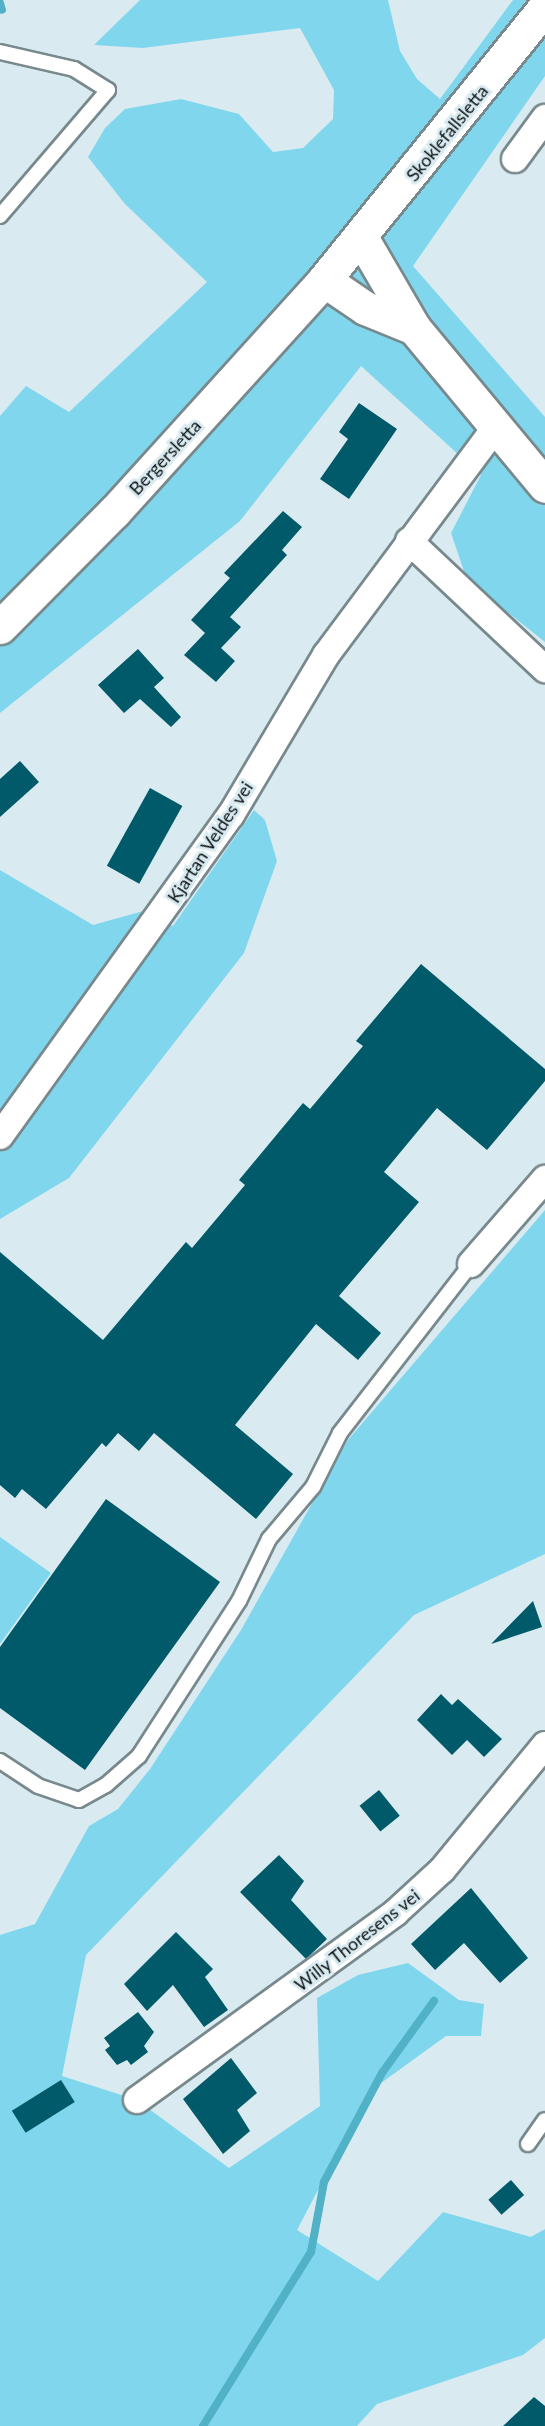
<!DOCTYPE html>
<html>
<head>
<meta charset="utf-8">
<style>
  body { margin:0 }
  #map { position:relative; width:545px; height:2426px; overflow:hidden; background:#d9ebf0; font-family:Lato,sans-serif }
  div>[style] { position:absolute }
  .green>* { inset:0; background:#80d7ed }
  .stream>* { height:8px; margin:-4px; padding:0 4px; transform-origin:4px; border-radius:4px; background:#50b1c7 }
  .building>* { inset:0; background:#005a6a; transform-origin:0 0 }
  .roads { filter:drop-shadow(2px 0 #78898d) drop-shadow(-2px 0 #78898d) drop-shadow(0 2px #78898d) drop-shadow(0 -2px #78898d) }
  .lane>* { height:14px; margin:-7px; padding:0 7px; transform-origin:7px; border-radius:7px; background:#fff }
  .street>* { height:26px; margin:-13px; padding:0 13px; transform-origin:13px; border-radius:13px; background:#fff }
  .secondary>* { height:33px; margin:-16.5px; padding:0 16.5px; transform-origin:16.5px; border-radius:16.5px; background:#fff }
  .primary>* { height:33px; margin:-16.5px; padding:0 16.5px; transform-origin:16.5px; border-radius:16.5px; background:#fff }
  span { translate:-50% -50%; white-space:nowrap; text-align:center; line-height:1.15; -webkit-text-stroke:6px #d9ebf0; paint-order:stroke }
  .street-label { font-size:18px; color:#0b1113 }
</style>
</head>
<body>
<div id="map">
  <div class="green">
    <div style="clip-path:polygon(140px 0,388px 0,400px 51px,417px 79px,440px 99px,513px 0,545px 0,545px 76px,413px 266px,545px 417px,545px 642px,467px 580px,451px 533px,481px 475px,361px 366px,240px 521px,0 713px,0 416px,26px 386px,69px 412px,207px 282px,125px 204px,88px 157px,105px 128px,125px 109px,181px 99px,239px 114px,273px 152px,303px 148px,333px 119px,334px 90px,300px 28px,143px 48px,94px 45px)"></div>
    <div style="clip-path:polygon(254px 810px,265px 820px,277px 861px,244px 953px,69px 1178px,0 1219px,0 870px,93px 925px,147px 910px,173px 926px)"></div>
    <div style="clip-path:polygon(545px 1210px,545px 1554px,414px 1615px,86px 1955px,62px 2076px,137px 2100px,229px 2168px,320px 2106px,317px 1998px,358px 1975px,408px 1963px,459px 2000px,484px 2004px,481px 2036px,446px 2036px,370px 2091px,297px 2230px,378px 2281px,443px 2212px,531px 2237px,545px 2229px,545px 2338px,523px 2355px,377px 2404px,357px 2426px,0 2426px,0 1935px,35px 1924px,89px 1826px,118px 1809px,150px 1769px,241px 1630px,347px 1441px)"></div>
    <div style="clip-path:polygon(0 1537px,51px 1573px,0 1644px)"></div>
  </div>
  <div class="stream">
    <div style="left:0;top:3px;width:7px;rotate:74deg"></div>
    <div style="left:203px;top:2426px;width:205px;rotate:-58.2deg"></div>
    <div style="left:311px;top:2252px;width:71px;rotate:-79.5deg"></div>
    <div style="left:324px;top:2182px;width:123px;rotate:-62deg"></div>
    <div style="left:382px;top:2073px;width:89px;rotate:-54.2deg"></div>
  </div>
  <div class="building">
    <div style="clip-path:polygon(359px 403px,397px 429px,349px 499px,320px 479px,348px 439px,339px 432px)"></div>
    <div style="clip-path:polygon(283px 511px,302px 527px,282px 550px,287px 555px,230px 617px,241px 627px,221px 648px,235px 661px,216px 682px,184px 655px,205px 633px,191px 620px,230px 578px,224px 573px)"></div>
    <div style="clip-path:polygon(138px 649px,164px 678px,154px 687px,181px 717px,171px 727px,140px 699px,124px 713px,98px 685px)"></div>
    <div style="clip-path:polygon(20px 761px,39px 782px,0 817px,0 779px)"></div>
    <div style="left:150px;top:788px;width:37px;height:89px;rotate:29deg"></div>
    <div style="clip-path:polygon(421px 964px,545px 1069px,545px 1081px,487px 1150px,437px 1108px,384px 1172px,419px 1202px,339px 1296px,381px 1333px,358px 1360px,316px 1324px,235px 1425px,293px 1474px,256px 1519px,154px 1433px,139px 1451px,118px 1433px,106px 1447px,102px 1443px,46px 1509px,22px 1489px,15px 1498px,0 1485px,0 1252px,103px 1340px,186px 1242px,192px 1248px,245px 1185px,239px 1180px,303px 1103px,310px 1109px,363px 1046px,356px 1041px)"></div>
    <div style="clip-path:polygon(106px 1499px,220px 1582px,85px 1770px,0 1708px,0 1647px)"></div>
    <div style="clip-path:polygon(533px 1601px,542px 1627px,491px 1644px)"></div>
    <div style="clip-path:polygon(441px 1694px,452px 1705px,458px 1699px,502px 1739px,484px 1757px,467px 1740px,452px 1755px,417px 1720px)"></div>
    <div style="left:379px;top:1790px;width:33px;height:25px;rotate:51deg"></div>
    <div style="clip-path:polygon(279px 1855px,304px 1881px,291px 1900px,327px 1939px,306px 1959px,240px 1892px)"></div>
    <div style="clip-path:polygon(471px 1888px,528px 1958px,500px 1983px,464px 1943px,435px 1970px,411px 1944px)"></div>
    <div style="clip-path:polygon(176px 1932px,213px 1969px,205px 1977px,228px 2010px,204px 2027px,173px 1985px,147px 2011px,124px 1984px)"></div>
    <div style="clip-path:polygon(138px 2012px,154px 2032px,144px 2046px,148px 2052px,131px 2065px,127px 2060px,117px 2065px,105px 2050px,110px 2046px,104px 2038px)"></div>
    <div style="clip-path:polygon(231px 2058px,257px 2093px,237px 2110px,250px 2131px,223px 2154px,183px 2099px)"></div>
    <div style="left:61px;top:2080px;width:26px;height:58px;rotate:58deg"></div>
    <div style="left:511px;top:2180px;width:20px;height:30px;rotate:49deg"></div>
    <div style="clip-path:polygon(534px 2397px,545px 2406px,545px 2426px,503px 2426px)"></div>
  </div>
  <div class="roads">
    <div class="lane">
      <div style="left:0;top:52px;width:76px;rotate:12.9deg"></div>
      <div style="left:74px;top:69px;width:40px;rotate:32deg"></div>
      <div style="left:108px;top:90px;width:166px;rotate:130.6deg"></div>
      <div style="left:0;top:1761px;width:45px;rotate:33.3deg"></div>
      <div style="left:38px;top:1786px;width:43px;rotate:18.9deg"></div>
      <div style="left:79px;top:1800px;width:31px;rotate:-29deg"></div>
      <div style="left:106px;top:1785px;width:44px;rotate:-41.3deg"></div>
      <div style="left:139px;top:1756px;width:184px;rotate:-57.2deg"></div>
      <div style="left:239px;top:1601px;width:69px;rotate:-64.2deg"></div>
      <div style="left:269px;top:1539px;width:68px;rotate:-49.8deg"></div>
      <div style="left:313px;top:1487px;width:60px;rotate:-63.4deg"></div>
      <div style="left:340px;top:1433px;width:214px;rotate:-52.2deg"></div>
      <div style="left:528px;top:2144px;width:29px;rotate:-55deg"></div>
    </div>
    <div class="street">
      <div style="left:515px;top:159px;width:51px;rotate:-53.8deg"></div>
      <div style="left:409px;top:541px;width:187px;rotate:43.3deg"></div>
      <div style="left:0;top:1136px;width:395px;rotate:-54.3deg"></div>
      <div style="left:231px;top:815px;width:186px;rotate:-59.3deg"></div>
      <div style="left:326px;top:655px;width:284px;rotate:-53.3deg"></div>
      <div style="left:471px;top:1264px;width:113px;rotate:-49deg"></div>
      <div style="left:137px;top:2100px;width:319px;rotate:-35.9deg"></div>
      <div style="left:395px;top:1913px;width:64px;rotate:-42.5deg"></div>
      <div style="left:442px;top:1870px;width:162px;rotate:-50.5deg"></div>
    </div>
    <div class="secondary">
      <div style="left:361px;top:237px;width:105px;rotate:59.8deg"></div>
      <div style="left:414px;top:328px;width:205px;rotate:50.3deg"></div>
      <div style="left:324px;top:280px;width:50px;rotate:34.3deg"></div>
      <div style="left:365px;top:308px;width:53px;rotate:22.2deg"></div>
    </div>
    <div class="primary">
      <div style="left:0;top:627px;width:162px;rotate:-45.3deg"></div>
      <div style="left:114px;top:512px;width:313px;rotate:-47.8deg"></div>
      <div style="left:324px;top:280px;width:351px;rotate:-51deg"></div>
    </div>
  </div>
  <div class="street-label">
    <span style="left:447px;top:133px;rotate:-51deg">Skoklefallsletta</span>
    <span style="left:165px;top:457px;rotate:-47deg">Bergersletta</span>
    <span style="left:210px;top:842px;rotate:-57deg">Kjartan Veldes vei</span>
    <span style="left:357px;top:1940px;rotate:-38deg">Willy Thoresens vei</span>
  </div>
</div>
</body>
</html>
